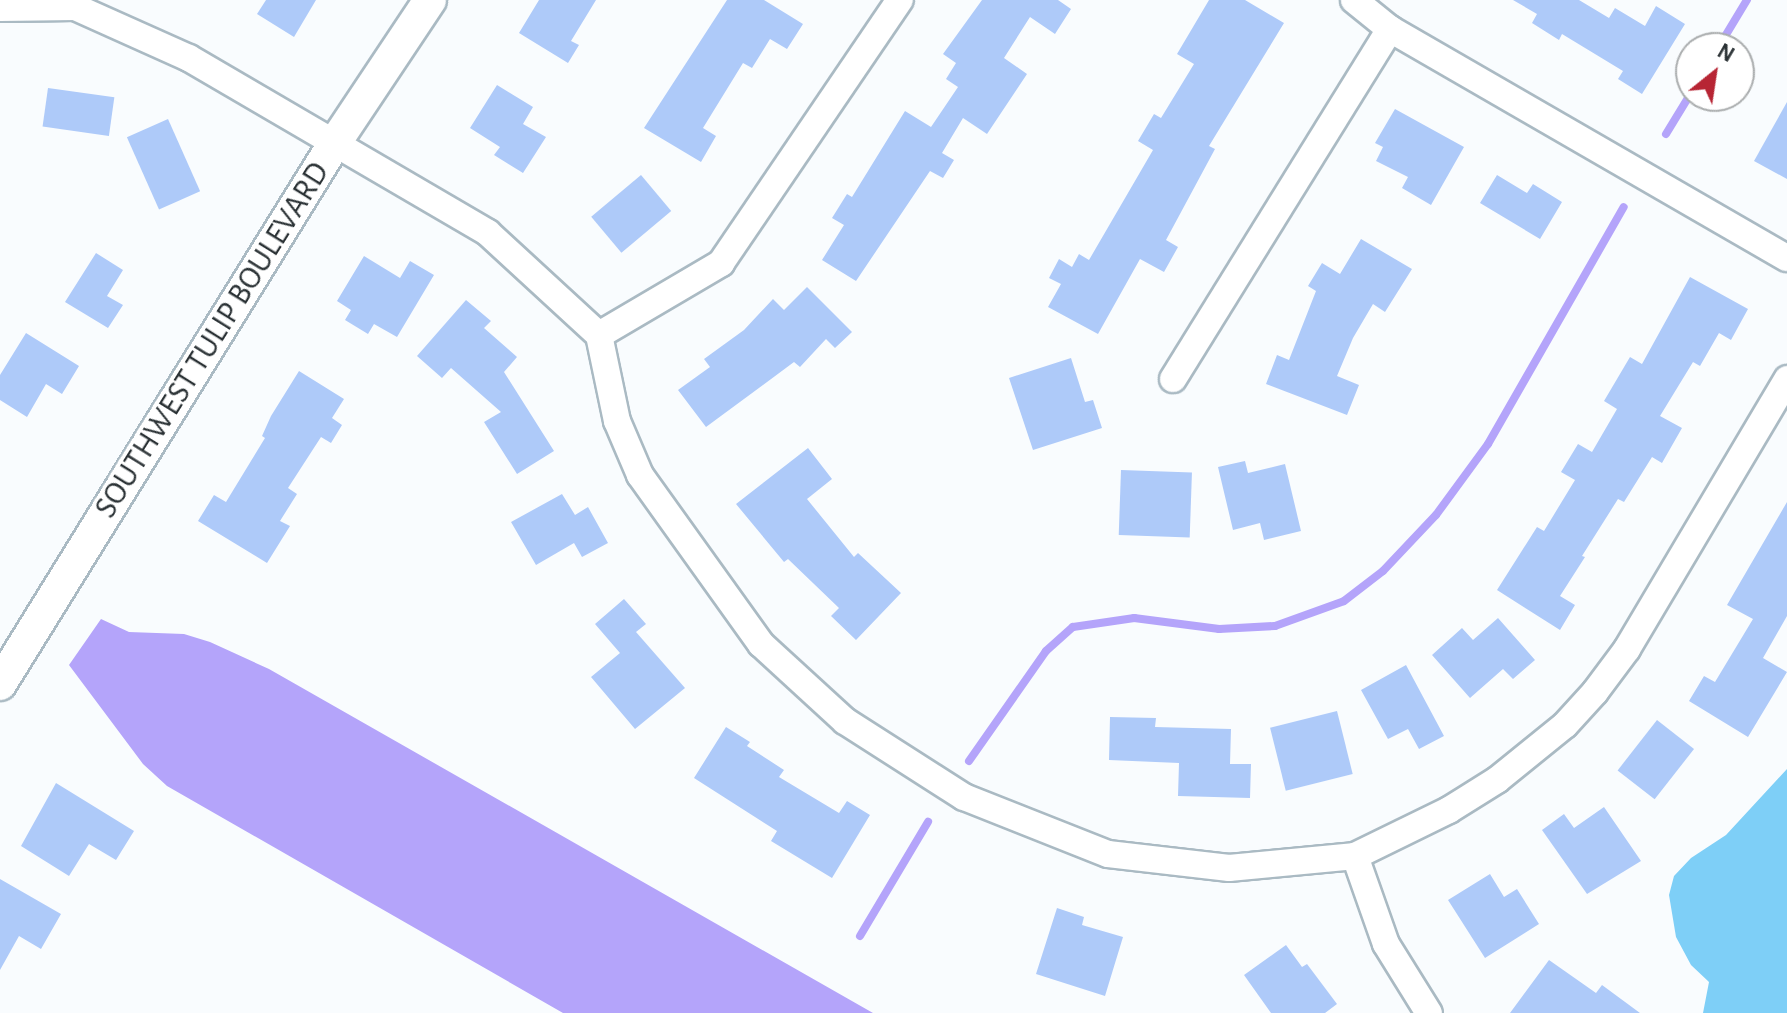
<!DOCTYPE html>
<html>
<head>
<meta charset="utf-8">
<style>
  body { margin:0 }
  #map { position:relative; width:1787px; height:1013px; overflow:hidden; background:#f9fcfe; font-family:"Alegreya Sans",sans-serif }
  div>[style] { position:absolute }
  .forest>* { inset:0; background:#7ecff7 }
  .water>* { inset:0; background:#b4a4fa }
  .stream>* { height:8px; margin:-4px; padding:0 4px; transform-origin:4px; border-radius:4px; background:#b4a4fa }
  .building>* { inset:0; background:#aecaf9; transform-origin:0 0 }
  .roads { filter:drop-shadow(2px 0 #aabac3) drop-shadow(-2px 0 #aabac3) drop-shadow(0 2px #aabac3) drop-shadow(0 -2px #aabac3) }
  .minor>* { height:26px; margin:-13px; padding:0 13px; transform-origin:13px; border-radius:13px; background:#fff }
  .tertiary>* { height:32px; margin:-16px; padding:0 16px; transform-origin:16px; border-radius:16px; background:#fff }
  span { translate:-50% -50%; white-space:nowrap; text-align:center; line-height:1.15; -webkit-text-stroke:7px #fff; paint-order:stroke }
  .street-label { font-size:32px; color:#2b3235 }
  .north { position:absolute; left:1675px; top:32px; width:80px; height:80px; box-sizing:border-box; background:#fff; border:2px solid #aaadae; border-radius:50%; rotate:30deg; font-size:22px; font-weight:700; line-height:32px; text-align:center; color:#2b3235 }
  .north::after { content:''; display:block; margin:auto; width:28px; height:36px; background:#b72534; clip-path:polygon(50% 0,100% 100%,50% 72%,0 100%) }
</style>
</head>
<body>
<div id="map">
  <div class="forest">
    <div style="clip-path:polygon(1787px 769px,1787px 1013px,1703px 1013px,1709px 982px,1691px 965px,1676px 937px,1669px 895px,1674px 876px,1691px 858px,1726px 835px)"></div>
  </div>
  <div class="water">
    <div style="clip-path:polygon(101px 619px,129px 632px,184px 634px,210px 642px,269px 669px,873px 1013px,563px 1013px,167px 786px,143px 764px,69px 665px)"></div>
  </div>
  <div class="stream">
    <div style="left:1718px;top:48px;width:56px;rotate:-58.9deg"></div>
    <div style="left:1666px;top:134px;width:48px;rotate:-58.6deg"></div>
    <div style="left:969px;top:761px;width:134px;rotate:-55deg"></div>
    <div style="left:1046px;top:651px;width:36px;rotate:-42deg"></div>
    <div style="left:1073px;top:627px;width:62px;rotate:-8.4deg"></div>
    <div style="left:1134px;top:618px;width:86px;rotate:7.4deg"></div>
    <div style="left:1219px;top:629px;width:56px;rotate:-3.1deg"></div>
    <div style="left:1275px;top:626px;width:73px;rotate:-19.9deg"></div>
    <div style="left:1344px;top:601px;width:49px;rotate:-37.6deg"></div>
    <div style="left:1383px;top:571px;width:77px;rotate:-46.6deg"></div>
    <div style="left:1436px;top:515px;width:88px;rotate:-53.8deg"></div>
    <div style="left:1488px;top:444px;width:273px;rotate:-60.2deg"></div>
    <div style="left:860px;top:936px;width:133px;rotate:-59.2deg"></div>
  </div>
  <div class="building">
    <div style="clip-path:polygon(266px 0,316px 0,294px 37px,257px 14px)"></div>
    <div style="clip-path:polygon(539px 0,596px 0,571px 41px,579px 45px,568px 63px,519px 33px)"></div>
    <div style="clip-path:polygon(727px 0,764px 0,803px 24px,787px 49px,770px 39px,752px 68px,743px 63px,703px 128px,716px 136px,701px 162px,644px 128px)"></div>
    <div style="clip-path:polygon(982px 0,1058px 0,1071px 9px,1055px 34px,1030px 17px,1004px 58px,1027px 74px,987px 134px,963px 118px,942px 153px,954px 160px,943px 178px,930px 171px,856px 281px,822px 260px,844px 225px,832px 218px,847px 194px,852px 197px,905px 111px,931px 127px,958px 87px,946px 79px,956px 63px,943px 54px)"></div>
    <div style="clip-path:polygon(1209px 0,1245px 0,1284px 23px,1209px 146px,1215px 149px,1166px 240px,1178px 247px,1164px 272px,1140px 259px,1098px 334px,1048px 307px,1061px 284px,1049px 278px,1059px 259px,1072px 267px,1079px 254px,1089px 260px,1153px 150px,1138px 141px,1154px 114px,1161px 118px,1194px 64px,1177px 54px)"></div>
    <div style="clip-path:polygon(1513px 0,1579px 0,1609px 18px,1615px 8px,1645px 26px,1656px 6px,1685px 24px,1642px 94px,1618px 79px,1623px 71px,1562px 34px,1559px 40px,1532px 23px,1537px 14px)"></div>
    <div style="clip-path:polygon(497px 85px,533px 107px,523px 124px,546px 137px,523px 173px,494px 155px,500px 147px,470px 128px)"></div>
    <div style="left:48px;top:88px;width:67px;height:39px;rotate:8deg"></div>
    <div style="clip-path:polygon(1787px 102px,1787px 179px,1754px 161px)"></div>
    <div style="clip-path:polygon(1395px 109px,1464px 147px,1431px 205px,1402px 188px,1408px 177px,1376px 161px,1383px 147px,1375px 143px)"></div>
    <div style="left:168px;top:119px;width:79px;height:45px;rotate:66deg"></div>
    <div style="left:641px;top:175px;width:47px;height:65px;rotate:50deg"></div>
    <div style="clip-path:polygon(1497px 175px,1527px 193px,1533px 184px,1562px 202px,1540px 239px,1480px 203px)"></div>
    <div style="clip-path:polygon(1361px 239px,1412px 269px,1385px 312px,1373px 304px,1353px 338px,1337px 376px,1359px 385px,1347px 415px,1266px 384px,1277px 355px,1289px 360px,1316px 291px,1308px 286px,1322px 263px,1340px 274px)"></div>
    <div style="clip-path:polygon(96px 253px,123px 270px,107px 296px,123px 305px,108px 328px,65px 302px)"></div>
    <div style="clip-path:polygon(364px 256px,400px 278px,410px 261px,434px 275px,397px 337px,374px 324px,368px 334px,345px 320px,351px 310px,337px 301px)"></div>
    <div style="clip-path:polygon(1690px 277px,1748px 309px,1731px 340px,1719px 333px,1700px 366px,1693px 362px,1660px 416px,1682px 428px,1662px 463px,1652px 457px,1624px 502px,1618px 499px,1582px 556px,1585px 557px,1560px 596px,1575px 605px,1560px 630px,1497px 590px,1537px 527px,1544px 531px,1575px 480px,1561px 472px,1578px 444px,1592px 452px,1617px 409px,1604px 401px,1630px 357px,1642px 364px)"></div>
    <div style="clip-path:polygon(807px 287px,852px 332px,835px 348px,826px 339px,800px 367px,794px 362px,706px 427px,678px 390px,710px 367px,704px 359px,744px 330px,773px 299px,784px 310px)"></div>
    <div style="clip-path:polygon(466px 300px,491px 321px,484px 328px,517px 357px,504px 372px,554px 451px,517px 474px,484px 422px,501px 412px,451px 368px,442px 378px,417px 356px)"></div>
    <div style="clip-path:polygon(26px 333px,79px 366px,62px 394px,46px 384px,27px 417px,0 400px,0 375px)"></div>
    <div style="clip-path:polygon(1071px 358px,1085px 402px,1093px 400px,1102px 428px,1033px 450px,1009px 378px)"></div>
    <div style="clip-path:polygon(299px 371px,344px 399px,332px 418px,342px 425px,331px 443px,321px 437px,288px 488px,297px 494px,280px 521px,290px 526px,267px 563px,198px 521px,214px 495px,226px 502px,265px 438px,262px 436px,271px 416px)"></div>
    <div style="clip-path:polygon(808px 448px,832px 479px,807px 499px,854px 557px,858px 553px,901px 593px,856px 640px,831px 616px,839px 608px,788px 559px,784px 562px,736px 504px)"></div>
    <div style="clip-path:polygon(1245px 461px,1248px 473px,1285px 464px,1301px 531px,1264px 540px,1260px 523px,1233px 530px,1218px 467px)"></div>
    <div style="left:1121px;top:470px;width:71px;height:65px;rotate:2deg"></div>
    <div style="clip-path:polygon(562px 494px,575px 515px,588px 507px,608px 543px,582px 557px,574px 543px,536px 565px,511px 522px)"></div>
    <div style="clip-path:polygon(1787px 502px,1787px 616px,1763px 658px,1787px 672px,1748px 737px,1689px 701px,1704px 676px,1715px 682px,1753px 619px,1727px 605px)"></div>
    <div style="clip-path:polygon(624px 599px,646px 624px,636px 632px,685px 688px,635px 729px,591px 677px,620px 653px,595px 624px)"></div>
    <div style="clip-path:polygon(1498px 618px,1535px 660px,1513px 679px,1503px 669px,1470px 698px,1432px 655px,1462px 628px,1473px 640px)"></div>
    <div style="clip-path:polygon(1406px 665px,1444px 736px,1419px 749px,1408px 729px,1388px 739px,1361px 690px)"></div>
    <div style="left:1337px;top:711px;width:65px;height:69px;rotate:76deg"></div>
    <div style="clip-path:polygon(1110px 717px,1156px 718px,1155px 727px,1231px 729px,1230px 764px,1251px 764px,1250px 798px,1178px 796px,1179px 763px,1109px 760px)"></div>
    <div style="left:1657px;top:720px;width:47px;height:64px;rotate:38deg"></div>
    <div style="clip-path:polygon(726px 727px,750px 742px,747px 746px,784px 770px,779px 777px,839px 813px,847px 801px,870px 815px,832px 878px,771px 841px,777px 831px,694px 778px)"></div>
    <div style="clip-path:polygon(56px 783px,134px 831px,116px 860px,89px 844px,69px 876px,21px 846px)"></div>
    <div style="clip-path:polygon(1604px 807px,1641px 861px,1587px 894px,1542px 830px,1564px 814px,1574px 828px)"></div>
    <div style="clip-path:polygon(1490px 874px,1504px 897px,1517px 889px,1539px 924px,1485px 958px,1448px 900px)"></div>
    <div style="clip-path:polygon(0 879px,61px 914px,41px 949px,19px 936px,0 970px)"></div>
    <div style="clip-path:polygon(1057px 908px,1084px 917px,1082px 925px,1123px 937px,1105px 996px,1036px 974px)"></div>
    <div style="clip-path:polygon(1286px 945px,1302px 967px,1307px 964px,1337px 1004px,1325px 1013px,1271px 1013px,1244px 975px)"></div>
    <div style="clip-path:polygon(1549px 960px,1596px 993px,1602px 985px,1640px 1013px,1510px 1013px)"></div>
  </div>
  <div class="roads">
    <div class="minor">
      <div style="left:1354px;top:0;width:46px;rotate:38.9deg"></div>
      <div style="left:1390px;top:29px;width:458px;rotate:30deg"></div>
      <div style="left:0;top:8px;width:75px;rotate:-0.8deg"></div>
      <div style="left:75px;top:7px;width:125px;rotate:24.1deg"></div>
      <div style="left:189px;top:58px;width:346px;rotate:30.3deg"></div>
      <div style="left:488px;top:233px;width:151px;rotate:42.6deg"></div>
      <div style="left:599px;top:335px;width:88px;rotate:78.2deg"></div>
      <div style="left:617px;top:421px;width:59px;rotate:66.9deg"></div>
      <div style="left:640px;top:475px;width:208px;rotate:54.4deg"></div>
      <div style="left:761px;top:644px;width:114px;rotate:42.5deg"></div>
      <div style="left:845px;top:721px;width:141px;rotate:32.6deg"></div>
      <div style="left:964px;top:797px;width:155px;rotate:21.6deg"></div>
      <div style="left:1108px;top:854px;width:122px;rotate:6.6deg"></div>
      <div style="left:1229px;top:868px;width:127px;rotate:-5.4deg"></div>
      <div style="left:1355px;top:856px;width:105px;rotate:-26.1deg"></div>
      <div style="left:1449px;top:810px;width:57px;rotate:-32deg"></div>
      <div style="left:1497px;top:780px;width:87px;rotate:-39deg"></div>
      <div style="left:1565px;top:725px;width:45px;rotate:-47.7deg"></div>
      <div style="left:1595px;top:692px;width:54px;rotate:-53.3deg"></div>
      <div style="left:1627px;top:649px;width:314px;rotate:-59.3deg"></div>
      <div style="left:599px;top:335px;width:142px;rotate:-30.5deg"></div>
      <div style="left:721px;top:263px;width:318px;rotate:-55.8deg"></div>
      <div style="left:1173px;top:379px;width:412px;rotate:-58.2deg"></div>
      <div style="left:1355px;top:856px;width:93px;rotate:70.6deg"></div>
      <div style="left:1386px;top:944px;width:81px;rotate:58.1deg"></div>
    </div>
    <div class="tertiary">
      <div style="left:0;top:684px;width:635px;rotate:-58.26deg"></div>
      <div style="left:334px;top:144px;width:173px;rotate:-56.3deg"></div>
    </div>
  </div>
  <div class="street-label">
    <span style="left:212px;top:340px;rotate:-58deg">SOUTHWEST TULIP BOULEVARD</span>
  </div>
  <div class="north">N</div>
</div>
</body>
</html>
